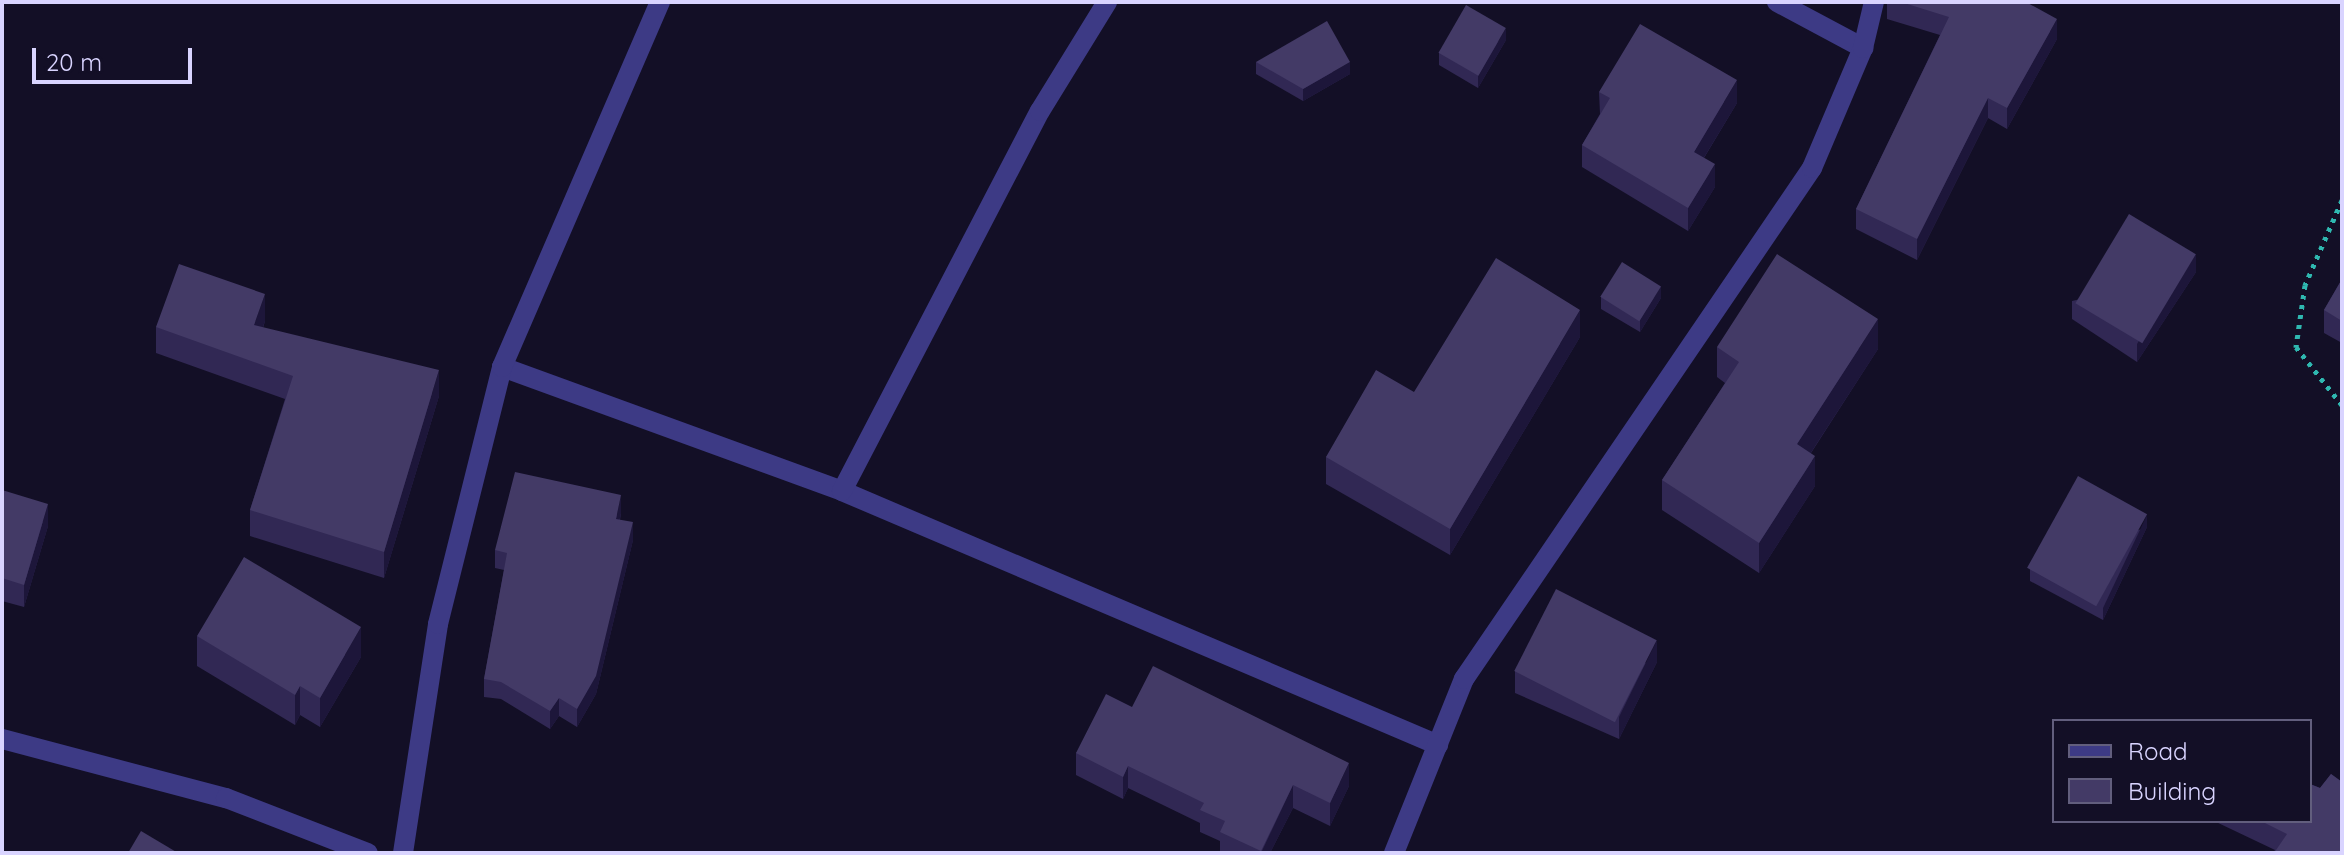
<!DOCTYPE html>
<html>
<head>
<meta charset="utf-8">
<style>
  body { margin:0 }
  #map { position:relative; width:2344px; height:855px; overflow:hidden; background:#130f26; font-family:Quicksand,sans-serif }
  div>[style] { position:absolute }
  .path>* { height:5px; margin-top:-2.5px; transform-origin:0; background:repeating-linear-gradient(90deg,#2fb8b0 0 4px,transparent 0 10px) }
  .minor>* { height:20px; margin:-10px; padding:0 10px; transform-origin:10px; border-radius:10px; background:#3d3a85 }
  .wall>* { inset:0; background:#312854 }
  .shaded-wall>* { inset:0; background:#1d163a }
  .building>* { inset:0; background:#433a66; transform-origin:0 0 }
  span { translate:-50% -50%; white-space:nowrap; text-align:center; line-height:1.15; -webkit-text-stroke:6px #130f26; paint-order:stroke }
  .frame { position:absolute; inset:0; border:4px solid #d9d4ff; pointer-events:none }
  .legend { position:absolute; left:2052px; top:719px; width:260px; height:104px; box-sizing:border-box; background:#130f26; border:2px solid #625e7d; margin:0; padding:10px 14px; list-style:none; font-size:24px; color:#d9d4ff }
  .legend li { display:flex; align-items:center; gap:16px; height:40px }
  .legend b { width:40px; border:2px solid #625e7d }
  .scale { position:absolute; left:32px; top:48px; width:160px; height:36px; box-sizing:border-box; border:4px solid #d9d4ff; border-top:0; padding-left:10px; font-size:24px; line-height:28px; white-space:nowrap; color:#d9d4ff; -webkit-text-stroke:6px #130f26; paint-order:stroke }
</style>
</head>
<body>
<div id="map">
  <div class="path">
    <div style="left:2342px;top:200px;width:93px;rotate:113.5deg"></div>
    <div style="left:2305px;top:285px;width:63px;rotate:98.3deg"></div>
    <div style="left:2296px;top:347px;width:74px;rotate:51.6deg"></div>
  </div>
  <div class="minor">
    <div style="left:1777px;top:2px;width:98px;rotate:28.1deg"></div>
    <div style="left:502px;top:367px;width:362px;rotate:20deg"></div>
    <div style="left:842px;top:491px;width:648px;rotate:23.08deg"></div>
    <div style="left:842px;top:491px;width:428px;rotate:-62.5deg"></div>
    <div style="left:1040px;top:111px;width:128px;rotate:-58.4deg"></div>
    <div style="left:2px;top:739px;width:232px;rotate:14.8deg"></div>
    <div style="left:226px;top:798px;width:152px;rotate:21.2deg"></div>
    <div style="left:403px;top:853px;width:232px;rotate:-81.3deg"></div>
    <div style="left:438px;top:624px;width:265px;rotate:-76deg"></div>
    <div style="left:502px;top:367px;width:398px;rotate:-66.6deg"></div>
    <div style="left:1394px;top:853px;width:188px;rotate:-68.1deg"></div>
    <div style="left:1464px;top:679px;width:618px;rotate:-55.74deg"></div>
    <div style="left:1812px;top:168px;width:130px;rotate:-67deg"></div>
    <div style="left:1863px;top:48px;width:47px;rotate:-76.6deg"></div>
  </div>
  <div class="wall">
    <div style="clip-path:polygon(1887px 2px,2026px 2px,2057px 39px,2007px 129px,1988px 118px,1917px 260px,1856px 229px,1856px 209px,1940px 35px,1887px 19px)"></div>
    <div style="clip-path:polygon(1506px 40px,1478px 88px,1439px 65px,1439px 53px)"></div>
    <div style="clip-path:polygon(1256px 62px,1350px 74px,1303px 101px,1256px 74px)"></div>
    <div style="clip-path:polygon(1599px 92px,1737px 103px,1704px 158px,1715px 187px,1688px 231px,1582px 167px,1582px 145px,1600px 114px)"></div>
    <div style="clip-path:polygon(2196px 272px,2137px 362px,2072px 319px,2072px 301px)"></div>
    <div style="clip-path:polygon(2342px 279px,2342px 343px,2324px 333px,2324px 310px)"></div>
    <div style="clip-path:polygon(1601px 297px,1661px 298px,1640px 332px,1601px 309px)"></div>
    <div style="clip-path:polygon(265px 321px,263px 328px,439px 396px,384px 578px,250px 536px,250px 510px,285px 399px,156px 353px,156px 327px)"></div>
    <div style="clip-path:polygon(1580px 337px,1450px 555px,1326px 484px,1326px 457px,1414px 392px)"></div>
    <div style="clip-path:polygon(1717px 347px,1878px 349px,1811px 453px,1815px 486px,1759px 573px,1662px 510px,1662px 480px,1725px 383px,1717px 377px)"></div>
    <div style="clip-path:polygon(2px 490px,48px 526px,24px 607px,2px 601px)"></div>
    <div style="clip-path:polygon(621px 513px,620px 520px,633px 540px,596px 694px,577px 727px,559px 716px,550px 729px,501px 699px,484px 697px,484px 679px,504px 570px,495px 568px,495px 550px)"></div>
    <div style="clip-path:polygon(2147px 527px,2103px 620px,2030px 581px,2030px 569px)"></div>
    <div style="clip-path:polygon(197px 636px,361px 657px,320px 727px,300px 715px,295px 725px,197px 666px)"></div>
    <div style="clip-path:polygon(1657px 662px,1619px 739px,1515px 693px,1515px 671px)"></div>
    <div style="clip-path:polygon(1132px 707px,1349px 786px,1330px 826px,1293px 808px,1270px 853px,1220px 853px,1220px 841px,1200px 832px,1200px 823px,1128px 788px,1123px 799px,1076px 775px,1076px 753px)"></div>
    <div style="clip-path:polygon(2331px 774px,2342px 782px,2342px 853px,2273px 853px,2275px 850px,2214px 821px,2310px 821px,2310px 784px,2320px 788px)"></div>
  </div>
  <div class="shaded-wall">
    <div style="clip-path:polygon(2057px 19px,2057px 39px,2007px 129px,2007px 108px)"></div>
    <div style="clip-path:polygon(1506px 28px,1506px 40px,1478px 88px,1478px 76px)"></div>
    <div style="clip-path:polygon(1350px 62px,1350px 74px,1303px 101px,1303px 89px)"></div>
    <div style="clip-path:polygon(1737px 80px,1737px 103px,1694px 174px,1694px 152px)"></div>
    <div style="clip-path:polygon(1988px 98px,1988px 118px,1917px 260px,1917px 239px)"></div>
    <div style="clip-path:polygon(1715px 164px,1715px 187px,1688px 231px,1688px 208px)"></div>
    <div style="clip-path:polygon(2196px 254px,2196px 272px,2137px 362px,2137px 344px)"></div>
    <div style="clip-path:polygon(1661px 286px,1661px 298px,1640px 332px,1640px 320px)"></div>
    <div style="clip-path:polygon(265px 294px,265px 321px,254px 352px,254px 325px)"></div>
    <div style="clip-path:polygon(1580px 310px,1580px 337px,1450px 555px,1450px 529px)"></div>
    <div style="clip-path:polygon(1878px 319px,1878px 349px,1797px 474px,1797px 444px)"></div>
    <div style="clip-path:polygon(439px 370px,439px 396px,384px 578px,384px 552px)"></div>
    <div style="clip-path:polygon(1815px 456px,1815px 486px,1759px 573px,1759px 543px)"></div>
    <div style="clip-path:polygon(621px 495px,621px 513px,616px 537px,616px 519px)"></div>
    <div style="clip-path:polygon(48px 504px,48px 526px,24px 607px,24px 585px)"></div>
    <div style="clip-path:polygon(2147px 515px,2147px 527px,2103px 620px,2103px 608px)"></div>
    <div style="clip-path:polygon(633px 522px,633px 540px,596px 694px,577px 727px,577px 709px)"></div>
    <div style="clip-path:polygon(361px 627px,361px 657px,320px 727px,320px 698px)"></div>
    <div style="clip-path:polygon(1657px 640px,1657px 662px,1619px 739px,1619px 717px)"></div>
    <div style="clip-path:polygon(300px 686px,300px 715px,295px 725px,295px 695px)"></div>
    <div style="clip-path:polygon(559px 698px,559px 716px,550px 729px,550px 711px)"></div>
    <div style="clip-path:polygon(1349px 763px,1349px 786px,1330px 826px,1330px 803px)"></div>
    <div style="clip-path:polygon(1128px 766px,1128px 788px,1123px 799px,1123px 777px)"></div>
    <div style="clip-path:polygon(1293px 785px,1293px 808px,1270px 853px,1261px 853px)"></div>
  </div>
  <div class="building">
    <div style="clip-path:polygon(1901px 2px,2026px 2px,2057px 19px,2007px 108px,1988px 98px,1917px 239px,1856px 209px,1949px 17px)"></div>
    <div style="left:1466px;top:5px;width:46px;height:55px;rotate:30deg"></div>
    <div style="clip-path:polygon(1327px 21px,1350px 62px,1303px 89px,1256px 62px)"></div>
    <div style="clip-path:polygon(1640px 24px,1737px 80px,1694px 152px,1715px 164px,1688px 208px,1582px 145px,1610px 98px,1599px 92px)"></div>
    <div style="left:2129px;top:214px;width:78px;height:104px;rotate:31deg"></div>
    <div style="clip-path:polygon(1777px 254px,1878px 319px,1797px 444px,1815px 456px,1759px 543px,1662px 480px,1739px 362px,1717px 347px)"></div>
    <div style="clip-path:polygon(1496px 258px,1580px 310px,1450px 529px,1326px 457px,1376px 370px,1414px 392px)"></div>
    <div style="left:1622px;top:262px;width:46px;height:41px;rotate:32deg"></div>
    <div style="clip-path:polygon(179px 264px,265px 294px,254px 325px,439px 370px,384px 552px,250px 510px,293px 376px,156px 327px)"></div>
    <div style="clip-path:polygon(2342px 279px,2342px 321px,2324px 310px)"></div>
    <div style="clip-path:polygon(515px 472px,621px 495px,616px 519px,633px 522px,596px 676px,577px 709px,559px 698px,550px 711px,501px 682px,484px 679px,507px 553px,495px 550px)"></div>
    <div style="left:2078px;top:476px;width:79px;height:105px;rotate:29deg"></div>
    <div style="clip-path:polygon(2px 490px,48px 504px,24px 585px,2px 578px)"></div>
    <div style="clip-path:polygon(244px 557px,361px 627px,320px 698px,300px 686px,295px 695px,197px 636px)"></div>
    <div style="left:1556px;top:589px;width:113px;height:92px;rotate:27deg"></div>
    <div style="clip-path:polygon(1153px 666px,1349px 763px,1330px 803px,1293px 785px,1261px 851px,1220px 832px,1225px 821px,1200px 810px,1204px 803px,1128px 766px,1123px 777px,1076px 753px,1106px 694px,1132px 707px)"></div>
    <div style="clip-path:polygon(2331px 774px,2342px 782px,2342px 853px,2274px 853px,2287px 834px,2261px 821px,2310px 821px,2310px 784px,2320px 788px)"></div>
    <div style="clip-path:polygon(141px 831px,178px 853px,128px 853px)"></div>
  </div>
  <div class="frame"></div>
  <ul class="legend">
  <li><b style="height:10px;background:#3d3a85"></b>Road</li>
  <li><b style="height:22px;background:#433a66"></b>Building</li>
  </ul>
  <div class="scale">20 m</div>
</div>
</body>
</html>
